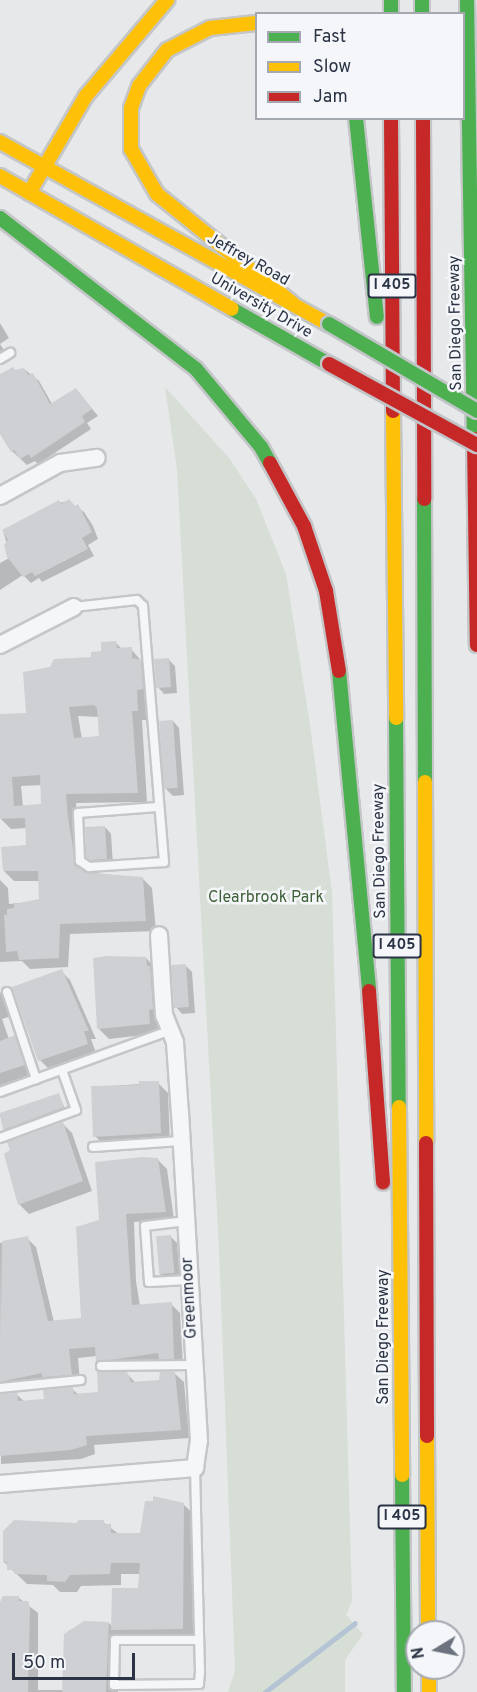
<!DOCTYPE html>
<html>
<head>
<meta charset="utf-8">
<style>
  body { margin:0 }
  #map { position:relative; width:477px; height:1692px; overflow:hidden; background:#e6e8ea; font-family:Overpass,sans-serif }
  div>[style] { position:absolute }
  .green>* { inset:0; background:#d6ded6 }
  .shadow>* { inset:0; background:#0003 }
  .stream>* { height:5px; margin:-2.5px; padding:0 2.5px; transform-origin:2.5px; border-radius:2.5px; background:#b4c4d5 }
  .building>* { inset:0; background:#ced0d3; transform-origin:0 0 }
  .roads { filter:drop-shadow(2px 0 #c4c6c8) drop-shadow(-2px 0 #c4c6c8) drop-shadow(0 2px #c4c6c8) drop-shadow(0 -2px #c4c6c8) }
  .lane>* { height:8px; margin:-4px; padding:0 4px; transform-origin:4px; border-radius:4px; background:#f5f6f7 }
  .street>* { height:16px; margin:-8px; padding:0 8px; transform-origin:8px; border-radius:8px; background:#f5f6f7 }
  .fast>* { height:14px; margin:-7px; padding:0 7px; transform-origin:7px; border-radius:7px; background:#4caf50 }
  .slow>* { height:14px; margin:-7px; padding:0 7px; transform-origin:7px; border-radius:7px; background:#ffc107 }
  .jam>* { height:14px; margin:-7px; padding:0 7px; transform-origin:7px; border-radius:7px; background:#c62828 }
  .bridges { filter:drop-shadow(2px 0 #c2c5c8) drop-shadow(-2px 0 #c2c5c8) drop-shadow(0 2px #c2c5c8) drop-shadow(0 -2px #c2c5c8) }
  .fast-bridge>* { height:14px; margin:-7px; padding:0 7px; transform-origin:7px; border-radius:7px; background:#4caf50 }
  .jam-bridge>* { height:14px; margin:-7px; padding:0 7px; transform-origin:7px; border-radius:7px; background:#c62828 }
  span { translate:-50% -50%; white-space:nowrap; text-align:center; line-height:1.15; -webkit-text-stroke:5px #f4f6f9; paint-order:stroke }
  .shield-label span { padding:2px 4px; background:#f4f6f9; border:2px solid; border-radius:4px; -webkit-text-stroke-width:0 }
  .shield-label { font-size:15px; color:#2b3445; font-weight:700 }
  .street-label { font-size:16px; color:#2b3445 }
  .park-label { font-size:16px; color:#3f6138 }
  .legend { position:absolute; left:255px; top:12px; width:210px; height:108px; box-sizing:border-box; background:#f4f6f9; border:2px solid #a4a8b1; margin:0; padding:8px 10px; list-style:none; font-size:18px; color:#2b3445 }
  .legend li { display:flex; align-items:center; gap:12px; height:30px }
  .legend b { width:30px; border:2px solid #a4a8b1 }
  .north { position:absolute; left:405px; top:1620px; width:60px; height:60px; box-sizing:border-box; background:#f4f6f9; border:2px solid #a4a8b1; border-radius:50%; rotate:260deg; font-size:16px; font-weight:700; line-height:24px; text-align:center; color:#2b3445 }
  .north::after { content:''; display:block; margin:auto; width:21px; height:27px; background:#6c737f; clip-path:polygon(50% 0,100% 100%,50% 72%,0 100%) }
  .scale { position:absolute; left:12px; top:1653px; width:123px; height:27px; box-sizing:border-box; border:3px solid #2b3445; border-top:0; padding-left:8px; font-size:18px; line-height:21px; white-space:nowrap; color:#2b3445; -webkit-text-stroke:4px #f4f6f9; paint-order:stroke }
</style>
</head>
<body>
<div id="map">
  <div class="green">
    <div style="clip-path:polygon(165px 387px,229px 458px,256px 499px,286px 574px,310px 725px,332px 893px,352px 1601px,346px 1615px,363px 1634px,345px 1660px,345px 1692px,228px 1692px,235px 1671px,219px 1248px,177px 469px)"></div>
  </div>
  <div class="shadow">
    <div style="clip-path:polygon(0 323px,9px 338px,0 344px)"></div>
    <div style="clip-path:polygon(0 344px,6px 353px,0 356px)"></div>
    <div style="clip-path:polygon(24px 369px,39px 381px,52px 404px,76px 389px,98px 416px,87px 423px,91px 429px,38px 464px,35px 461px,27px 465px,12px 451px,0 429px,0 375px)"></div>
    <div style="clip-path:polygon(68px 501px,84px 512px,93px 526px,98px 539px,88px 545px,94px 556px,42px 582px,39px 578px,31px 583px,23px 575px,0 590px,0 563px,11px 557px,3px 531px,54px 504px)"></div>
    <div style="clip-path:polygon(evenodd,116px 643px,122px 649px,131px 649px,150px 671px,153px 699px,146px 699px,147px 720px,142px 720px,147px 802px,76px 803px,84px 872px,142px 878px,152px 888px,156px 931px,70px 934px,68px 967px,30px 969px,22px 961px,0 962px,0 880px,8px 888px,9px 904px,41px 901px,40px 881px,14px 881px,4px 871px,28px 846px,27px 828px,11px 829px,1px 819px,0 714px,28px 714px,25px 673px,92px 658px,116px 643px,78px 716px,99px 717px,100px 737px,82px 739px,78px 716px,116px 643px,42px 785px,43px 805px,23px 807px,21px 786px,42px 785px)"></div>
    <div style="clip-path:polygon(168px 659px,175px 666px,177px 693px,164px 694px,158px 687px)"></div>
    <div style="clip-path:polygon(173px 721px,179px 728px,184px 795px,173px 796px,166px 789px)"></div>
    <div style="clip-path:polygon(105px 827px,111px 834px,113px 866px,95px 864px,88px 857px)"></div>
    <div style="clip-path:polygon(146px 958px,156px 969px,160px 1033px,109px 1039px,99px 1029px)"></div>
    <div style="clip-path:polygon(185px 965px,192px 972px,195px 1013px,182px 1014px,176px 1007px)"></div>
    <div style="clip-path:polygon(61px 971px,70px 980px,96px 1039px,91px 1039px,96px 1053px,48px 1068px,39px 1059px)"></div>
    <div style="clip-path:polygon(0 992px,10px 1002px,14px 1015px,2px 1019px,9px 1039px,14px 1037px,24px 1047px,34px 1075px,0 1087px)"></div>
    <div style="clip-path:polygon(158px 1083px,168px 1093px,170px 1142px,105px 1146px,95px 1136px,92px 1087px)"></div>
    <div style="clip-path:polygon(58px 1095px,66px 1110px,7px 1132px,4px 1129px,0 1115px)"></div>
    <div style="clip-path:polygon(62px 1123px,72px 1133px,92px 1191px,29px 1214px,19px 1204px)"></div>
    <div style="clip-path:polygon(158px 1160px,167px 1169px,174px 1220px,134px 1222px,136px 1281px,140px 1306px,171px 1304px,180px 1313px,183px 1367px,164px 1362px,107px 1371px,97px 1356px,78px 1358px,80px 1383px,8px 1390px,4px 1395px,16px 1394px,25px 1402px,46px 1400px,72px 1389px,79px 1395px,99px 1393px,127px 1374px,136px 1383px,160px 1382px,174px 1373px,184px 1382px,189px 1438px,94px 1445px,95px 1454px,81px 1459px,1px 1464px,0 1243px,27px 1238px,36px 1247px,54px 1322px,83px 1319px,100px 1221px)"></div>
    <div style="clip-path:polygon(171px 1237px,177px 1243px,180px 1280px,167px 1281px,160px 1274px)"></div>
    <div style="clip-path:polygon(154px 1498px,183px 1504px,195px 1515px,194px 1640px,124px 1641px,119px 1635px,118px 1692px,6px 1692px,0 1673px,0 1604px,19px 1598px,38px 1613px,38px 1690px,63px 1690px,69px 1630px,76px 1630px,76px 1626px,109px 1623px,113px 1628px,139px 1590px,140px 1574px,121px 1574px,121px 1585px,81px 1586px,77px 1592px,60px 1592px,53px 1585px,27px 1584px,4px 1562px,76px 1525px,103px 1522px,120px 1535px,141px 1535px)"></div>
  </div>
  <div class="stream">
    <div style="left:265px;top:1692px;width:113px;rotate:-37.5deg"></div>
  </div>
  <div class="building">
    <div style="clip-path:polygon(13px 367px,15px 370px,24px 368px,28px 375px,33px 373px,50px 404px,76px 388px,92px 409px,82px 416px,85px 422px,31px 458px,29px 454px,20px 459px,14px 450px,11px 452px,0 434px,0 374px)"></div>
    <div style="clip-path:polygon(69px 499px,75px 506px,78px 504px,92px 532px,82px 538px,88px 549px,35px 576px,32px 572px,23px 577px,7px 557px,4px 545px,8px 540px,2px 530px,59px 500px,61px 504px)"></div>
    <div style="clip-path:polygon(evenodd,116px 641px,117px 648px,132px 647px,132px 658px,141px 660px,143px 689px,137px 690px,138px 711px,132px 711px,138px 793px,66px 794px,68px 818px,76px 866px,89px 873px,143px 877px,146px 921px,60px 924px,59px 958px,19px 960px,17px 951px,6px 952px,4px 915px,7px 915px,7px 909px,14px 908px,14px 904px,39px 899px,38px 871px,3px 871px,1px 847px,26px 845px,25px 818px,0 819px,0 714px,26px 713px,23px 672px,50px 667px,54px 659px,91px 657px,91px 652px,101px 651px,101px 642px,116px 641px,94px 705px,97px 708px,99px 736px,74px 738px,69px 707px,94px 705px,116px 641px,40px 775px,41px 804px,14px 806px,12px 777px,40px 775px)"></div>
    <div style="left:169px;top:658px;width:29px;height:15px;rotate:86deg"></div>
    <div style="left:173px;top:720px;width:68px;height:14px;rotate:86deg"></div>
    <div style="clip-path:polygon(105px 826px,107px 859px,91px 860px,86px 857px,85px 827px)"></div>
    <div style="clip-path:polygon(107px 956px,146px 957px,147px 966px,150px 966px,153px 1009px,149px 1010px,150px 1024px,97px 1029px,93px 958px)"></div>
    <div style="left:186px;top:964px;width:43px;height:15px;rotate:86deg"></div>
    <div style="clip-path:polygon(62px 969px,89px 1031px,84px 1031px,88px 1044px,38px 1061px,12px 987px)"></div>
    <div style="clip-path:polygon(15px 1035px,25px 1065px,0 1073px,0 1041px)"></div>
    <div style="clip-path:polygon(139px 1081px,159px 1081px,161px 1133px,93px 1137px,91px 1086px,139px 1085px)"></div>
    <div style="clip-path:polygon(59px 1093px,64px 1107px,3px 1130px,0 1113px)"></div>
    <div style="clip-path:polygon(63px 1122px,83px 1181px,18px 1205px,4px 1154px,10px 1150px,7px 1142px)"></div>
    <div style="clip-path:polygon(142px 1157px,158px 1158px,166px 1212px,126px 1214px,132px 1305px,172px 1302px,174px 1359px,159px 1359px,158px 1353px,96px 1362px,95px 1347px,69px 1349px,72px 1375px,42px 1377px,42px 1373px,0 1382px,2px 1241px,28px 1236px,48px 1321px,81px 1318px,76px 1227px,99px 1220px,95px 1162px)"></div>
    <div style="left:171px;top:1235px;width:38px;height:15px;rotate:85deg"></div>
    <div style="clip-path:polygon(97px 1370px,127px 1372px,131px 1382px,159px 1380px,160px 1372px,175px 1372px,181px 1430px,86px 1436px,87px 1445px,71px 1450px,0 1456px,0 1394px,17px 1393px,18px 1401px,44px 1399px,43px 1390px,73px 1387px,74px 1394px,98px 1392px)"></div>
    <div style="clip-path:polygon(153px 1496px,184px 1503px,183px 1629px,111px 1630px,112px 1588px,138px 1588px,140px 1563px,111px 1563px,110px 1574px,70px 1575px,65px 1582px,47px 1581px,47px 1575px,14px 1574px,14px 1570px,7px 1570px,7px 1562px,3px 1563px,3px 1531px,14px 1520px,76px 1523px,79px 1520px,104px 1520px,104px 1524px,111px 1524px,111px 1533px,140px 1533px,145px 1501px,153px 1501px)"></div>
    <div style="clip-path:polygon(3px 1596px,19px 1596px,19px 1601px,28px 1601px,30px 1607px,28px 1692px,0 1692px,0 1602px)"></div>
    <div style="clip-path:polygon(84px 1621px,109px 1622px,106px 1692px,62px 1692px,64px 1634px)"></div>
  </div>
  <div class="roads">
    <div class="lane">
      <div style="left:0;top:359px;width:12px;rotate:-31deg"></div>
      <div style="left:74px;top:607px;width:63px;rotate:-6.3deg"></div>
      <div style="left:137px;top:600px;width:8px;rotate:45deg"></div>
      <div style="left:143px;top:606px;width:257px;rotate:85.3deg"></div>
      <div style="left:164px;top:862px;width:75px;rotate:176.2deg"></div>
      <div style="left:89px;top:867px;width:11px;rotate:-146deg"></div>
      <div style="left:80px;top:861px;width:48px;rotate:-92.4deg"></div>
      <div style="left:78px;top:813px;width:80px;rotate:-4.3deg"></div>
      <div style="left:7px;top:992px;width:92px;rotate:71.6deg"></div>
      <div style="left:0;top:1092px;width:182px;rotate:-19.9deg"></div>
      <div style="left:0;top:1138px;width:81px;rotate:-20.2deg"></div>
      <div style="left:76px;top:1110px;width:42px;rotate:-109.3deg"></div>
      <div style="left:93px;top:1147px;width:88px;rotate:-3.9deg"></div>
      <div style="left:186px;top:1221px;width:41px;rotate:173deg"></div>
      <div style="left:145px;top:1226px;width:56px;rotate:85.9deg"></div>
      <div style="left:149px;top:1282px;width:40px;rotate:-2.9deg"></div>
      <div style="left:101px;top:1366px;width:92px;rotate:-0.6deg"></div>
      <div style="left:0;top:1388px;width:81px;rotate:-5.6deg"></div>
      <div style="left:195px;top:1468px;width:204px;rotate:88.6deg"></div>
      <div style="left:200px;top:1672px;width:12px;rotate:95deg"></div>
      <div style="left:199px;top:1684px;width:85px;rotate:179.3deg"></div>
      <div style="left:114px;top:1685px;width:45px;rotate:-88.7deg"></div>
      <div style="left:115px;top:1640px;width:84px"></div>
    </div>
    <div class="street">
      <div style="left:0;top:496px;width:68px;rotate:-28.8deg"></div>
      <div style="left:60px;top:463px;width:37px;rotate:-8deg"></div>
      <div style="left:0;top:645px;width:83px;rotate:-27.2deg"></div>
      <div style="left:0;top:1484px;width:196px;rotate:-4.7deg"></div>
      <div style="left:195px;top:1468px;width:27px;rotate:-82deg"></div>
      <div style="left:199px;top:1441px;width:328px;rotate:-93.3deg"></div>
      <div style="left:180px;top:1114px;width:72px;rotate:-94deg"></div>
      <div style="left:175px;top:1042px;width:29px;rotate:-112deg"></div>
      <div style="left:164px;top:1015px;width:80px;rotate:-93.6deg"></div>
    </div>
    <div class="fast">
      <div style="left:391px;top:0;width:14px;rotate:90deg"></div>
      <div style="left:422px;top:0;width:14px;rotate:90deg"></div>
      <div style="left:467px;top:0;width:439px;rotate:89.1deg"></div>
      <div style="left:356px;top:118px;width:200px;rotate:84deg"></div>
      <div style="left:0;top:218px;width:247px;rotate:37.6deg"></div>
      <div style="left:196px;top:369px;width:102px;rotate:50.2deg"></div>
      <div style="left:261px;top:447px;width:18px;rotate:61deg"></div>
      <div style="left:232px;top:309px;width:112px;rotate:29.6deg"></div>
      <div style="left:424px;top:499px;width:283px;rotate:89.8deg"></div>
      <div style="left:339px;top:671px;width:321px;rotate:84.6deg"></div>
      <div style="left:396px;top:718px;width:389px;rotate:89.6deg"></div>
      <div style="left:402px;top:1475px;width:217px;rotate:89.5deg"></div>
    </div>
    <div class="slow">
      <div style="left:256px;top:23px;width:46px;rotate:173.8deg"></div>
      <div style="left:210px;top:28px;width:48px;rotate:152.9deg"></div>
      <div style="left:167px;top:50px;width:46px;rotate:127.9deg"></div>
      <div style="left:139px;top:86px;width:23px;rotate:110deg"></div>
      <div style="left:131px;top:108px;width:41px;rotate:90deg"></div>
      <div style="left:131px;top:149px;width:52px;rotate:60deg"></div>
      <div style="left:157px;top:194px;width:174px;rotate:38.9deg"></div>
      <div style="left:0;top:142px;width:376px;rotate:29deg"></div>
      <div style="left:0;top:176px;width:267px;rotate:29.8deg"></div>
      <div style="left:29px;top:193px;width:113px;rotate:-59.6deg"></div>
      <div style="left:86px;top:96px;width:126px;rotate:-49.8deg"></div>
      <div style="left:393px;top:411px;width:307px;rotate:89.4deg"></div>
      <div style="left:425px;top:782px;width:361px;rotate:89.8deg"></div>
      <div style="left:399px;top:1107px;width:368px;rotate:89.5deg"></div>
      <div style="left:427px;top:1436px;width:196px;rotate:89.7deg"></div>
      <div style="left:429px;top:1668px;width:24px;rotate:90deg"></div>
    </div>
    <div class="jam">
      <div style="left:391px;top:118px;width:293px;rotate:89.6deg"></div>
      <div style="left:423px;top:118px;width:381px;rotate:89.8deg"></div>
      <div style="left:474px;top:439px;width:206px;rotate:89.2deg"></div>
      <div style="left:270px;top:463px;width:72px;rotate:61.6deg"></div>
      <div style="left:304px;top:526px;width:69px;rotate:71.3deg"></div>
      <div style="left:326px;top:591px;width:81px;rotate:80.8deg"></div>
      <div style="left:369px;top:991px;width:192px;rotate:85.8deg"></div>
      <div style="left:426px;top:1143px;width:293px;rotate:89.8deg"></div>
    </div>
  </div>
  <div class="bridges">
    <div class="fast-bridge">
      <div style="left:329px;top:324px;width:172px;rotate:30.4deg"></div>
    </div>
    <div class="jam-bridge">
      <div style="left:329px;top:364px;width:169px;rotate:28.7deg"></div>
    </div>
  </div>
  <div class="shield-label">
    <span style="left:392px;top:286px">I 405</span>
    <span style="left:397px;top:946px">I 405</span>
    <span style="left:402px;top:1517px">I 405</span>
  </div>
  <div class="street-label">
    <span style="left:248px;top:260px;rotate:29deg">Jeffrey Road</span>
    <span style="left:261px;top:306px;rotate:30deg">University Drive</span>
    <span style="left:456px;top:323px;rotate:-91deg">San Diego Freeway</span>
    <span style="left:380px;top:851px;rotate:-91deg">San Diego Freeway</span>
    <span style="left:190px;top:1298px;rotate:-93deg">Greenmoor</span>
    <span style="left:384px;top:1337px;rotate:-90deg">San Diego Freeway</span>
  </div>
  <div class="park-label">
    <span style="left:266px;top:898px">Clearbrook Park</span>
  </div>
  <ul class="legend">
  <li><b style="height:8px;background:#4caf50"></b>Fast</li>
  <li><b style="height:8px;background:#ffc107"></b>Slow</li>
  <li><b style="height:8px;background:#c62828"></b>Jam</li>
  </ul>
  <div class="north">N</div>
  <div class="scale">50 m</div>
</div>
</body>
</html>
